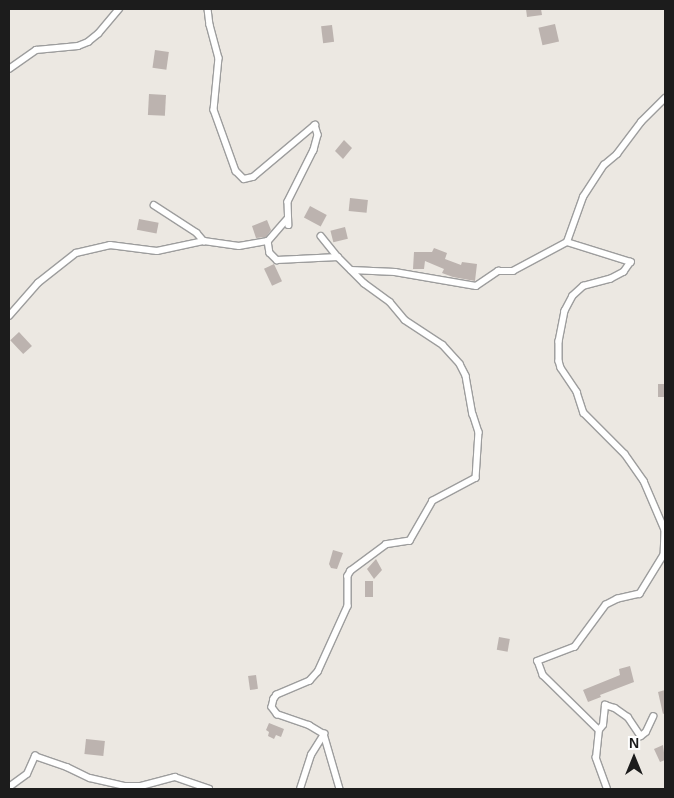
<!DOCTYPE html>
<html>
<head>
<meta charset="utf-8">
<style>
  body { margin:0 }
  #map { position:relative; width:674px; height:798px; overflow:hidden; background:#ece8e2; font-family:Helvetica,sans-serif }
  div>[style] { position:absolute }
  .building>* { inset:0; background:#bcb3af; transform-origin:0 0 }
  .roads { filter:drop-shadow(1px 0 #9d9d9d) drop-shadow(-1px 0 #9d9d9d) drop-shadow(0 1px #9d9d9d) drop-shadow(0 -1px #9d9d9d) }
  .minor>* { height:5.5px; margin:-2.75px; padding:0 2.75px; transform-origin:2.75px; border-radius:2.75px; background:#fff }
  span { translate:-50% -50%; white-space:nowrap; text-align:center; line-height:1.15; -webkit-text-stroke:4px #fff; paint-order:stroke }
  .frame { position:absolute; inset:0; border:10px solid #1c1c1c; pointer-events:none }
  .north { position:absolute; left:609px; top:733px; width:50px; height:50px; -webkit-text-stroke:4px #fff; paint-order:stroke; rotate:0deg; font-size:14px; font-weight:700; line-height:20px; text-align:center; color:#1c1c1c }
  .north::after { content:''; display:block; margin:auto; width:18px; height:22px; background:#1c1c1c; clip-path:polygon(50% 0,100% 100%,50% 72%,0 100%) }
</style>
</head>
<body>
<div id="map">
  <div class="building">
    <div style="clip-path:polygon(526px 9px,541px 9px,542px 15px,527px 17px)"></div>
    <div style="left:555px;top:24px;width:18px;height:17px;rotate:77deg"></div>
    <div style="left:332px;top:25px;width:17px;height:11px;rotate:83deg"></div>
    <div style="left:155px;top:50px;width:14px;height:18px;rotate:8deg"></div>
    <div style="left:149px;top:94px;width:17px;height:21px;rotate:3deg"></div>
    <div style="clip-path:polygon(344px 140px,352px 148px,343px 159px,335px 151px)"></div>
    <div style="left:350px;top:198px;width:18px;height:13px;rotate:6deg"></div>
    <div style="left:310px;top:206px;width:19px;height:13px;rotate:28deg"></div>
    <div style="left:139px;top:219px;width:20px;height:11px;rotate:11deg"></div>
    <div style="clip-path:polygon(267px 220px,271px 230px,266px 237px,256px 238px,252px 226px)"></div>
    <div style="left:345px;top:227px;width:12px;height:15px;rotate:76deg"></div>
    <div style="clip-path:polygon(434px 248px,447px 253px,445px 259px,461px 265px,462px 262px,477px 264px,475px 281px,453px 277px,442px 273px,444px 269px,425px 261px,424px 269px,413px 269px,414px 252px,432px 252px)"></div>
    <div style="left:274px;top:264px;width:19px;height:11px;rotate:65deg"></div>
    <div style="left:19px;top:332px;width:19px;height:12px;rotate:47deg"></div>
    <div style="left:658px;top:384px;width:7px;height:13px"></div>
    <div style="clip-path:polygon(333px 550px,343px 553px,337px 569px,331px 568px,329px 564px)"></div>
    <div style="clip-path:polygon(376px 559px,382px 570px,374px 579px,367px 569px)"></div>
    <div style="left:365px;top:581px;width:8px;height:16px"></div>
    <div style="left:499px;top:637px;width:11px;height:13px;rotate:10deg"></div>
    <div style="clip-path:polygon(630px 666px,634px 682px,600px 695px,601px 697px,588px 702px,583px 690px,620px 675px,619px 669px)"></div>
    <div style="left:256px;top:675px;width:14px;height:8px;rotate:82deg"></div>
    <div style="clip-path:polygon(665px 690px,665px 713px,663px 714px,658px 692px)"></div>
    <div style="clip-path:polygon(269px 723px,284px 729px,281px 737px,276px 735px,274px 739px,268px 736px,269px 732px,266px 730px)"></div>
    <div style="left:86px;top:739px;width:19px;height:15px;rotate:6deg"></div>
    <div style="clip-path:polygon(663px 745px,665px 760px,660px 762px,654px 749px)"></div>
  </div>
  <div class="roads">
    <div class="minor">
      <div style="left:208px;top:9px;width:16px;rotate:83deg"></div>
      <div style="left:210px;top:25px;width:34px;rotate:75deg"></div>
      <div style="left:219px;top:58px;width:52px;rotate:95.5deg"></div>
      <div style="left:214px;top:110px;width:65px;rotate:70.2deg"></div>
      <div style="left:236px;top:171px;width:11px;rotate:45deg"></div>
      <div style="left:244px;top:179px;width:9px;rotate:-13deg"></div>
      <div style="left:253px;top:177px;width:81px;rotate:-40deg"></div>
      <div style="left:315px;top:125px;width:10px;rotate:73deg"></div>
      <div style="left:318px;top:135px;width:16px;rotate:105deg"></div>
      <div style="left:314px;top:150px;width:58px;rotate:116.6deg"></div>
      <div style="left:288px;top:202px;width:23px;rotate:88deg"></div>
      <div style="left:9px;top:69px;width:33px;rotate:-35deg"></div>
      <div style="left:36px;top:50px;width:42px;rotate:-5.4deg"></div>
      <div style="left:78px;top:46px;width:11px;rotate:-22deg"></div>
      <div style="left:88px;top:42px;width:13px;rotate:-39deg"></div>
      <div style="left:98px;top:34px;width:33px;rotate:-50deg"></div>
      <div style="left:154px;top:205px;width:51px;rotate:33.1deg"></div>
      <div style="left:197px;top:233px;width:11px;rotate:49deg"></div>
      <div style="left:321px;top:236px;width:27px;rotate:51deg"></div>
      <div style="left:338px;top:257px;width:37px;rotate:45deg"></div>
      <div style="left:364px;top:283px;width:32px;rotate:36deg"></div>
      <div style="left:390px;top:302px;width:23px;rotate:50deg"></div>
      <div style="left:405px;top:320px;width:45px;rotate:33.3deg"></div>
      <div style="left:443px;top:345px;width:25px;rotate:48deg"></div>
      <div style="left:460px;top:364px;width:13px;rotate:63deg"></div>
      <div style="left:466px;top:376px;width:39px;rotate:80deg"></div>
      <div style="left:473px;top:414px;width:19px;rotate:72deg"></div>
      <div style="left:479px;top:432px;width:46px;rotate:93.7deg"></div>
      <div style="left:476px;top:478px;width:49px;rotate:151.9deg"></div>
      <div style="left:433px;top:501px;width:46px;rotate:119.9deg"></div>
      <div style="left:410px;top:541px;width:24px;rotate:171deg"></div>
      <div style="left:386px;top:545px;width:44px;rotate:143.4deg"></div>
      <div style="left:351px;top:571px;width:6px;rotate:121deg"></div>
      <div style="left:348px;top:576px;width:30px;rotate:90deg"></div>
      <div style="left:348px;top:606px;width:72px;rotate:114.4deg"></div>
      <div style="left:318px;top:672px;width:12px;rotate:132deg"></div>
      <div style="left:310px;top:681px;width:36px;rotate:157deg"></div>
      <div style="left:277px;top:695px;width:5px;rotate:127deg"></div>
      <div style="left:274px;top:699px;width:8px;rotate:104deg"></div>
      <div style="left:272px;top:707px;width:9px;rotate:54deg"></div>
      <div style="left:277px;top:714px;width:34px;rotate:19deg"></div>
      <div style="left:309px;top:725px;width:17px;rotate:31deg"></div>
      <div style="left:324px;top:734px;width:57px;rotate:73.8deg"></div>
      <div style="left:268px;top:241px;width:12px;rotate:81deg"></div>
      <div style="left:270px;top:253px;width:10px;rotate:45deg"></div>
      <div style="left:277px;top:260px;width:61px;rotate:-2.8deg"></div>
      <div style="left:567px;top:242px;width:67px;rotate:17.4deg"></div>
      <div style="left:631px;top:262px;width:12px;rotate:125deg"></div>
      <div style="left:624px;top:272px;width:15px;rotate:152deg"></div>
      <div style="left:611px;top:279px;width:28px;rotate:165deg"></div>
      <div style="left:584px;top:286px;width:15px;rotate:138deg"></div>
      <div style="left:573px;top:296px;width:17px;rotate:118deg"></div>
      <div style="left:565px;top:311px;width:31px;rotate:101deg"></div>
      <div style="left:559px;top:341px;width:20px;rotate:90deg"></div>
      <div style="left:559px;top:361px;width:7px;rotate:74deg"></div>
      <div style="left:561px;top:368px;width:29px;rotate:56deg"></div>
      <div style="left:577px;top:392px;width:22px;rotate:72deg"></div>
      <div style="left:584px;top:413px;width:58px;rotate:45deg"></div>
      <div style="left:625px;top:454px;width:33px;rotate:55deg"></div>
      <div style="left:644px;top:481px;width:53px;rotate:66.8deg"></div>
      <div style="left:665px;top:530px;width:25px;rotate:92deg"></div>
      <div style="left:664px;top:555px;width:46px;rotate:121.6deg"></div>
      <div style="left:640px;top:594px;width:23px;rotate:167deg"></div>
      <div style="left:618px;top:599px;width:13px;rotate:153deg"></div>
      <div style="left:606px;top:605px;width:52px;rotate:126.4deg"></div>
      <div style="left:575px;top:647px;width:40px;rotate:159deg"></div>
      <div style="left:538px;top:661px;width:15px;rotate:70deg"></div>
      <div style="left:543px;top:675px;width:78px;rotate:44.5deg"></div>
      <div style="left:351px;top:270px;width:44px;rotate:2.6deg"></div>
      <div style="left:395px;top:272px;width:82px;rotate:9.8deg"></div>
      <div style="left:476px;top:286px;width:27px;rotate:-34deg"></div>
      <div style="left:498px;top:271px;width:15px"></div>
      <div style="left:513px;top:271px;width:61px;rotate:-28.2deg"></div>
      <div style="left:567px;top:242px;width:48px;rotate:-70.4deg"></div>
      <div style="left:583px;top:197px;width:38px;rotate:-57deg"></div>
      <div style="left:604px;top:165px;width:17px;rotate:-40deg"></div>
      <div style="left:617px;top:154px;width:40px;rotate:-53deg"></div>
      <div style="left:641px;top:122px;width:34px;rotate:-45deg"></div>
      <div style="left:9px;top:316px;width:44px;rotate:-48.7deg"></div>
      <div style="left:38px;top:283px;width:48px;rotate:-38.3deg"></div>
      <div style="left:76px;top:253px;width:35px;rotate:-13deg"></div>
      <div style="left:110px;top:245px;width:47px;rotate:7.3deg"></div>
      <div style="left:157px;top:251px;width:48px;rotate:-12deg"></div>
      <div style="left:204px;top:241px;width:35px;rotate:8deg"></div>
      <div style="left:239px;top:246px;width:29px;rotate:-10deg"></div>
      <div style="left:268px;top:241px;width:30px;rotate:-49deg"></div>
      <div style="left:9px;top:787px;width:22px;rotate:-36deg"></div>
      <div style="left:27px;top:774px;width:20px;rotate:-66deg"></div>
      <div style="left:35px;top:756px;width:34px;rotate:19deg"></div>
      <div style="left:67px;top:767px;width:25px;rotate:26deg"></div>
      <div style="left:90px;top:778px;width:37px;rotate:13deg"></div>
      <div style="left:126px;top:786px;width:15px"></div>
      <div style="left:141px;top:786px;width:35px;rotate:-15deg"></div>
      <div style="left:175px;top:777px;width:36px;rotate:19deg"></div>
      <div style="left:300px;top:789px;width:36px;rotate:-72deg"></div>
      <div style="left:311px;top:755px;width:25px;rotate:-58deg"></div>
      <div style="left:607px;top:789px;width:33px;rotate:-110deg"></div>
      <div style="left:596px;top:758px;width:28px;rotate:-84deg"></div>
      <div style="left:599px;top:730px;width:6px;rotate:-51deg"></div>
      <div style="left:603px;top:725px;width:20px;rotate:-84deg"></div>
      <div style="left:605px;top:705px;width:10px;rotate:17deg"></div>
      <div style="left:615px;top:708px;width:16px;rotate:35deg"></div>
      <div style="left:628px;top:717px;width:23px;rotate:56deg"></div>
      <div style="left:641px;top:736px;width:6px;rotate:-39deg"></div>
      <div style="left:646px;top:732px;width:17px;rotate:-65deg"></div>
    </div>
  </div>
  <div class="frame"></div>
  <div class="north">N</div>
</div>
</body>
</html>
